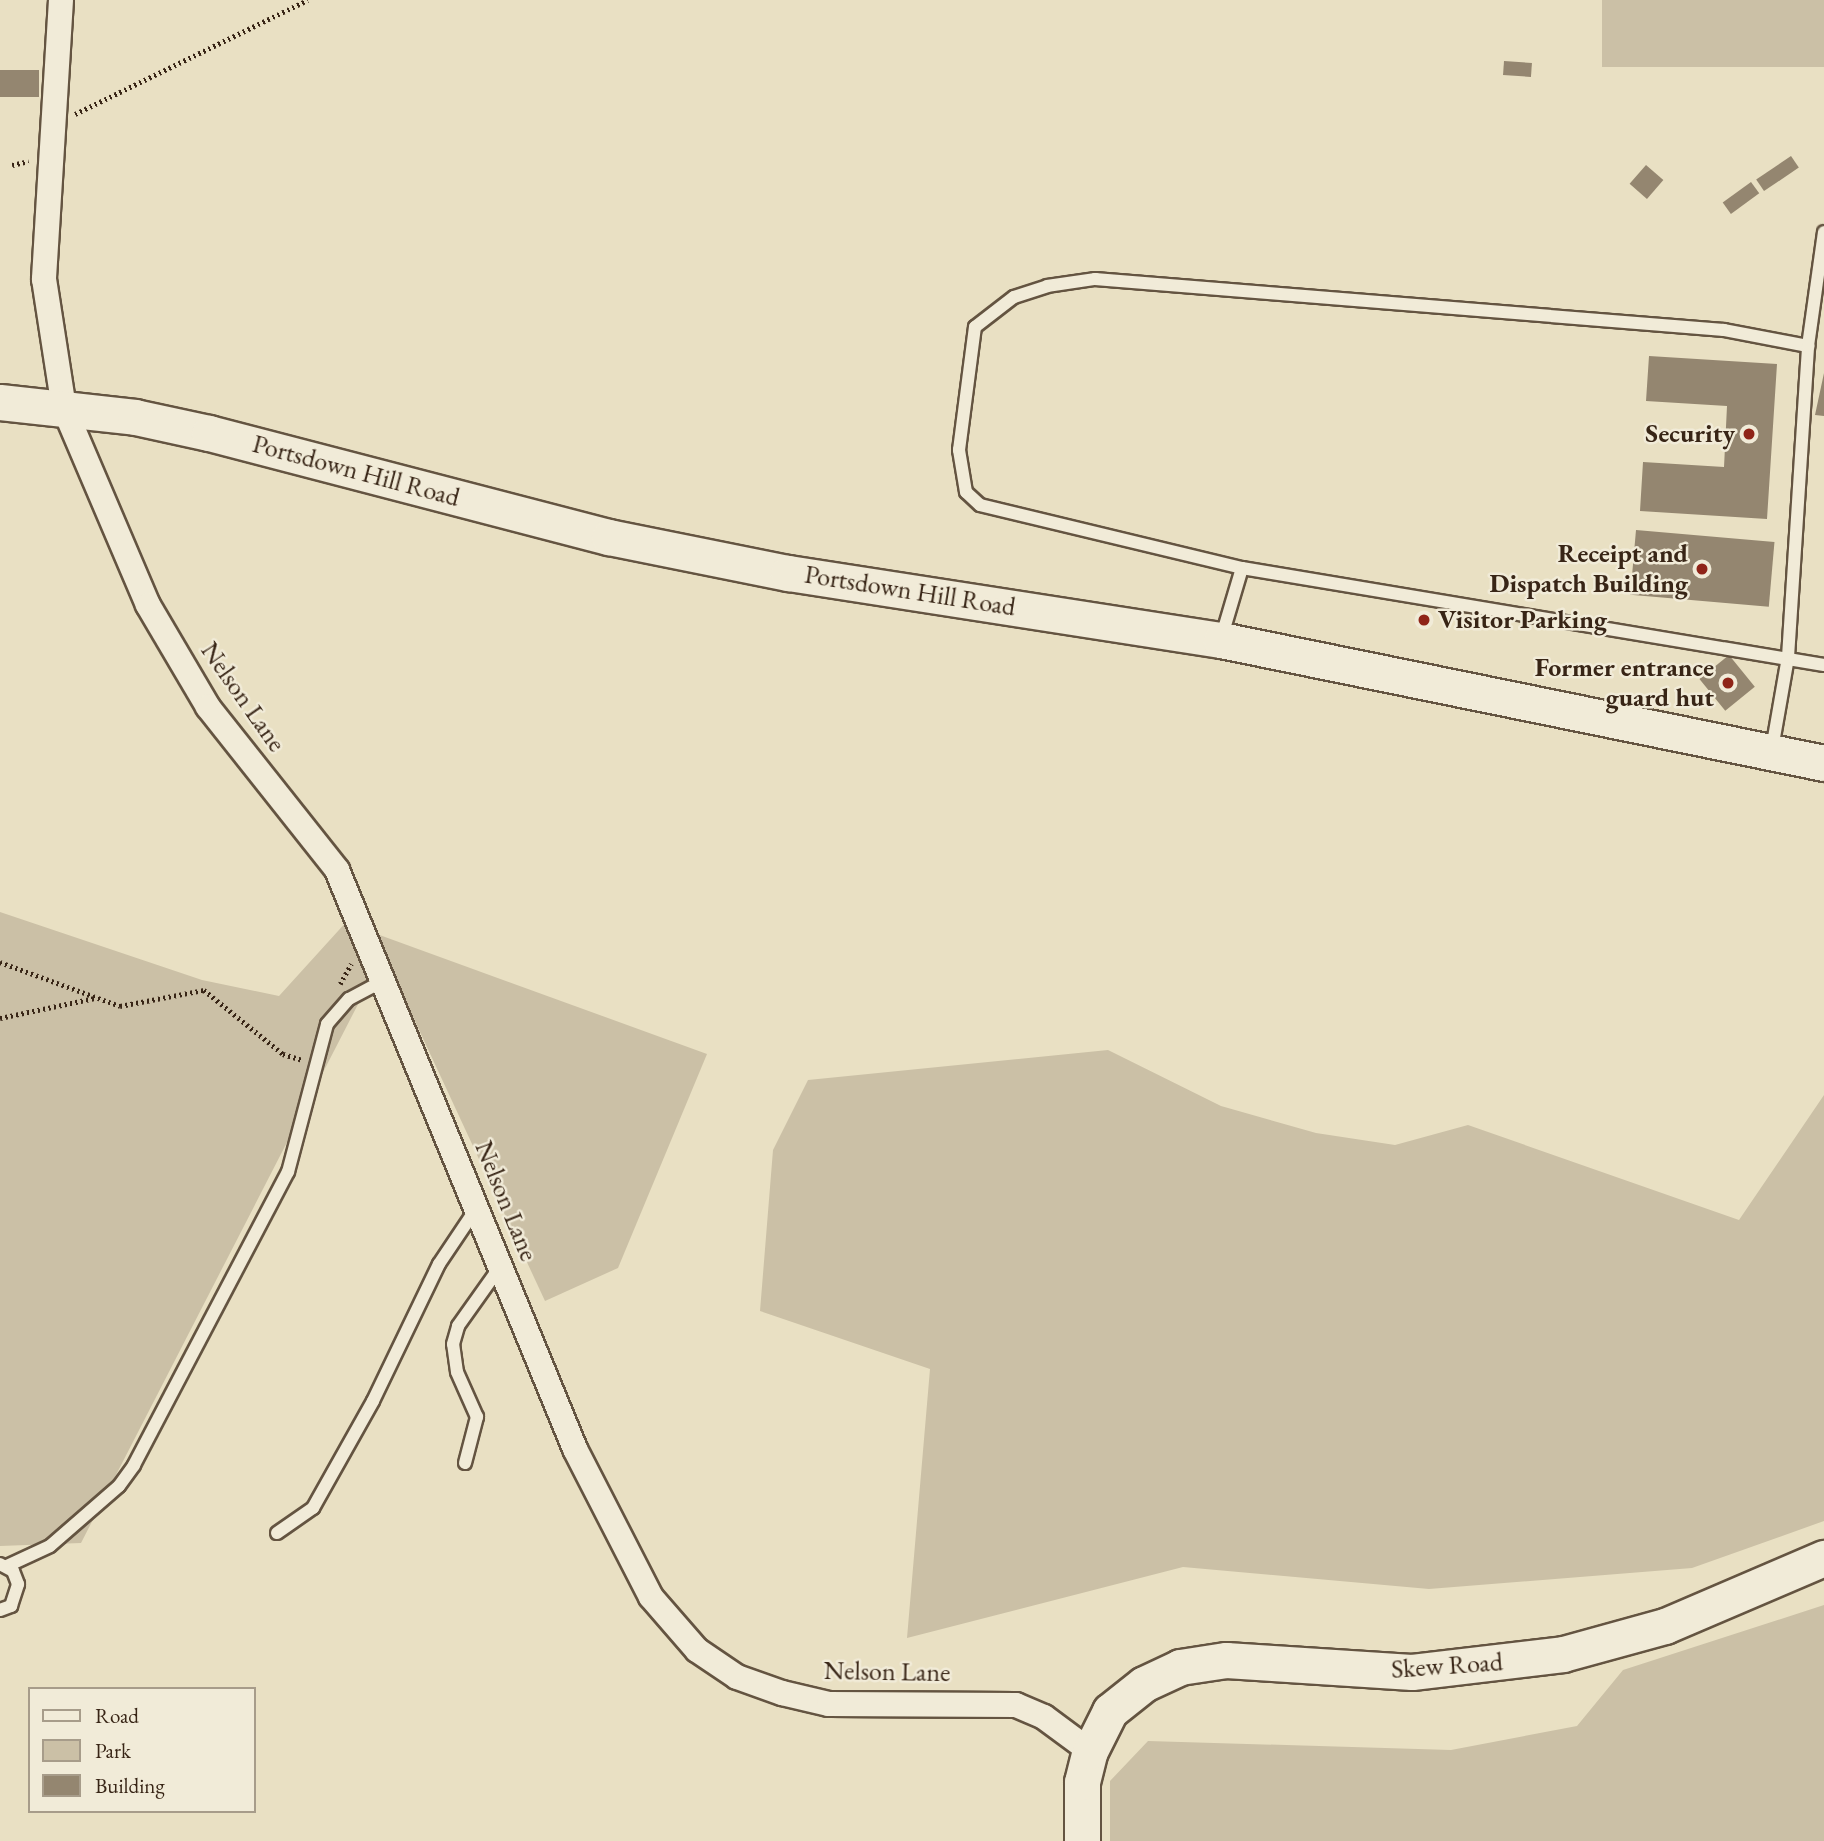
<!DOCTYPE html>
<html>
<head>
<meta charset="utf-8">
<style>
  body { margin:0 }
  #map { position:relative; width:1824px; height:1841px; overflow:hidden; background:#e9e0c3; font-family:"EB Garamond",serif }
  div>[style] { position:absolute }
  .green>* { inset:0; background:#cbc0a6; transform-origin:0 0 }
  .building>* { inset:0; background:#948670; transform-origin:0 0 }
  .path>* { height:4.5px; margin-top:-2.25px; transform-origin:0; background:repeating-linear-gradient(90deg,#382516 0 2px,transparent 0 5.5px) }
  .roads { filter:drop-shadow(2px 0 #645441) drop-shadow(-2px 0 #645441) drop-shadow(0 2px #645441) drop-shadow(0 -2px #645441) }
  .lane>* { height:12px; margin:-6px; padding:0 6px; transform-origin:6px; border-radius:6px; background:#f1ebd8 }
  .street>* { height:24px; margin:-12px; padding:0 12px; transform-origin:12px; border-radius:12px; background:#f1ebd8 }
  .secondary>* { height:35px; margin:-17.5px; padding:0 17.5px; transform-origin:17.5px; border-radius:17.5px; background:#f1ebd8 }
  .dots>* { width:19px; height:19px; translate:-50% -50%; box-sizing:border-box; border:4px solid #f1ebd8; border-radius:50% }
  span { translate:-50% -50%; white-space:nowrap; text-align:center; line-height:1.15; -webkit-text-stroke:5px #f1ebd8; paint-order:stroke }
  .poi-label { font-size:26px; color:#382516; font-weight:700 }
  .right { translate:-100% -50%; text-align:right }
  .left { translate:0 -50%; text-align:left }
  .street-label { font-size:26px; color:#382516 }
  .legend { position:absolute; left:28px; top:1687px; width:228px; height:126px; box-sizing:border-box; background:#f1ebd8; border:2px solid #a79c8a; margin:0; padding:9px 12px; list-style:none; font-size:21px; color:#382516 }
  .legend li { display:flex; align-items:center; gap:14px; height:35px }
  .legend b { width:35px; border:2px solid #a79c8a }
</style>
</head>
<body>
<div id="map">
  <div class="green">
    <div style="left:1602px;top:0;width:222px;height:67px"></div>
    <div style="clip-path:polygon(0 912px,202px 980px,279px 996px,348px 920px,371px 979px,81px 1543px,0 1546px)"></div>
    <div style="clip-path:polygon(374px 933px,707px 1054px,618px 1268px,545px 1301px)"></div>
    <div style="clip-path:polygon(1108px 1050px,1221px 1106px,1316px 1133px,1395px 1145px,1468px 1125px,1739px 1220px,1824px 1095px,1824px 1521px,1692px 1568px,1429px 1589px,1183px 1567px,907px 1638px,930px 1369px,760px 1311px,773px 1150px,808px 1080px)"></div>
    <div style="clip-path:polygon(1824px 1605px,1824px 1841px,1110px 1841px,1110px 1781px,1148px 1741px,1451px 1750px,1577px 1726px,1623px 1670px)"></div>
  </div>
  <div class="building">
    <div style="left:1504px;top:61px;width:28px;height:14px;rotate:4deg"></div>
    <div style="left:0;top:70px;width:39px;height:27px"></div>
    <div style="left:1791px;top:156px;width:14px;height:42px;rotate:56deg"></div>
    <div style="left:1646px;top:165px;width:23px;height:25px;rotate:41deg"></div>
    <div style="left:1751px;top:182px;width:14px;height:35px;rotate:54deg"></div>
    <div style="clip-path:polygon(1649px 356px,1777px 364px,1767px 519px,1640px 511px,1643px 462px,1724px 467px,1727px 406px,1646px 401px)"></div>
    <div style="clip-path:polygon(1824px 373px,1824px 416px,1815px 415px)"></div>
    <div style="left:1636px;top:530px;width:139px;height:65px;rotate:5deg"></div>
    <div style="left:1729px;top:655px;width:41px;height:38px;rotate:51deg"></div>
  </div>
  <div class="path">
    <div style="left:75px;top:114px;width:259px;rotate:-26.1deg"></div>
    <div style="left:12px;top:165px;width:17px;rotate:-13deg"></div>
    <div style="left:0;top:962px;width:128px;rotate:20.1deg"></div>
    <div style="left:120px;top:1006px;width:86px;rotate:-10.8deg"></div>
    <div style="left:204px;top:990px;width:102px;rotate:39deg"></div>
    <div style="left:283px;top:1054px;width:21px;rotate:17deg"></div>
    <div style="left:340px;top:984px;width:23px;rotate:-61deg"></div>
    <div style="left:0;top:1018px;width:97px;rotate:-11.9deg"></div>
  </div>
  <div class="roads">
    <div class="lane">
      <div style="left:1242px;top:568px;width:269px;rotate:-166.5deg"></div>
      <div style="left:980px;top:505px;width:19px;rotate:-137deg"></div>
      <div style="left:966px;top:492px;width:43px;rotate:-99.5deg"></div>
      <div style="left:959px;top:450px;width:124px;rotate:-82.6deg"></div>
      <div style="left:975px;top:327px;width:49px;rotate:-37.6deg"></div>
      <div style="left:1014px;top:297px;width:35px;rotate:-18deg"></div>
      <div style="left:1047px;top:286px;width:49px;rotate:-8.3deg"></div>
      <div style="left:1095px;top:279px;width:631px;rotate:4.64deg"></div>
      <div style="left:1724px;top:330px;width:86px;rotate:10.8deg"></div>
      <div style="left:1221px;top:639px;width:74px;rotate:-73.5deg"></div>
      <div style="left:1242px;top:568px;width:590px;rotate:9.46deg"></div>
      <div style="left:1772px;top:749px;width:93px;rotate:-80.1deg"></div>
      <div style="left:1788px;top:657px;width:312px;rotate:-86.3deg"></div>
      <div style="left:1808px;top:346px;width:115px;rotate:-82deg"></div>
      <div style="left:465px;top:1463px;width:48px;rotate:-75.4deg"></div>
      <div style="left:477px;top:1417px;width:49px;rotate:-114deg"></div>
      <div style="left:457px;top:1372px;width:28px;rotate:-98deg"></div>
      <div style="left:453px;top:1344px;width:19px;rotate:-74deg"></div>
      <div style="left:458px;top:1326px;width:72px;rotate:-54.6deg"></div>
      <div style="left:277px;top:1533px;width:44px;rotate:-34.8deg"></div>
      <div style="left:313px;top:1508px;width:123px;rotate:-60.7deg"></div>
      <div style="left:373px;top:1401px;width:152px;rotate:-64.3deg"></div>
      <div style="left:439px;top:1264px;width:66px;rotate:-56.1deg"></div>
      <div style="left:7px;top:1566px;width:47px;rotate:-24.9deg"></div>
      <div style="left:50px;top:1546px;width:91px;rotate:-41deg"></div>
      <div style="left:119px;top:1486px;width:26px;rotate:-54deg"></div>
      <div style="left:134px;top:1465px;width:331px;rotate:-62.3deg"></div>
      <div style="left:288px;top:1172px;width:153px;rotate:-75.2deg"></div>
      <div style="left:327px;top:1024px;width:33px;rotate:-49deg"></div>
      <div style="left:349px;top:999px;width:38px;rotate:-28deg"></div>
      <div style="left:0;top:1610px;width:12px;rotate:-20deg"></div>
      <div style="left:11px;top:1606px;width:23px;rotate:-72deg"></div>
      <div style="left:18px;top:1584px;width:14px;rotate:-111deg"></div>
      <div style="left:13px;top:1571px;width:15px;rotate:-152deg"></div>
    </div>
    <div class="street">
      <div style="left:61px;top:0;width:280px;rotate:93.5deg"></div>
      <div style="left:44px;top:279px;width:131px;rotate:81.2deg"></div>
      <div style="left:64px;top:408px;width:214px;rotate:66.9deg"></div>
      <div style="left:148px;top:605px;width:118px;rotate:59.5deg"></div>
      <div style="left:208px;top:707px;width:208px;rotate:51.6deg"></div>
      <div style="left:337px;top:870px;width:626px;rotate:67.65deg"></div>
      <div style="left:575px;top:1449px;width:166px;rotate:62.8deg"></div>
      <div style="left:651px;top:1597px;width:70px;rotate:49deg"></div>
      <div style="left:697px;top:1650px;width:48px;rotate:34deg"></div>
      <div style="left:737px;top:1677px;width:48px;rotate:19.6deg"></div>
      <div style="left:782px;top:1693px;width:48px;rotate:13.2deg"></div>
      <div style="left:829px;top:1704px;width:187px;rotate:0.3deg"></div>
      <div style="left:1016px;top:1705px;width:30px;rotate:23deg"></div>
      <div style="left:1044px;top:1717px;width:57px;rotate:36.5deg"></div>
    </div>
    <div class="secondary">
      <div style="left:0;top:402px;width:136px;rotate:6.3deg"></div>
      <div style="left:135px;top:417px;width:76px;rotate:12.2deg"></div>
      <div style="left:209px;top:433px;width:413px;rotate:14.6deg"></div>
      <div style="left:609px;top:537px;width:183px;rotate:11.4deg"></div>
      <div style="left:788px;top:573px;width:438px;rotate:8.8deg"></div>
      <div style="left:1221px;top:640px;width:615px;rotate:11.53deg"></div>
      <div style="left:1082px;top:1841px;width:59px;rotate:-90deg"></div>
      <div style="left:1082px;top:1782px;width:32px;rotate:-76deg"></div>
      <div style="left:1090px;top:1751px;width:45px;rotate:-63.4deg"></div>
      <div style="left:1110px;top:1711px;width:43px;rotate:-38.5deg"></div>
      <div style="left:1144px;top:1684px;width:40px;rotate:-25deg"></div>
      <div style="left:1180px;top:1667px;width:47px;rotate:-8.7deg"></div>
      <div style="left:1226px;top:1660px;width:186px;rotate:3.7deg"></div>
      <div style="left:1412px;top:1672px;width:152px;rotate:-6.8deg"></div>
      <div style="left:1563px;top:1654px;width:106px;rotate:-15.4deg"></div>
      <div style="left:1665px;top:1626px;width:173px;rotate:-23.2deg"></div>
    </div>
  </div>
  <div class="dots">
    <div style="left:1749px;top:434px;background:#8f2418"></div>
    <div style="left:1702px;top:569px;background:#8f2418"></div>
    <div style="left:1424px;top:620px;background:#8f2418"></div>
    <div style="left:1728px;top:683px;background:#8f2418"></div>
  </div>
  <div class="poi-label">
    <span class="right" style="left:1735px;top:434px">Security</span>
    <span class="right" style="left:1688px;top:569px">Receipt and<br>Dispatch Building</span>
    <span class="left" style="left:1438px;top:620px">Visitor Parking</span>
    <span class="right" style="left:1714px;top:683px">Former entrance<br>guard hut</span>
  </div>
  <div class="street-label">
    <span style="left:356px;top:471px;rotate:15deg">Portsdown Hill Road</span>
    <span style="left:910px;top:591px;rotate:9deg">Portsdown Hill Road</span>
    <span style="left:243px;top:697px;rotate:55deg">Nelson Lane</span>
    <span style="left:506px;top:1201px;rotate:68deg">Nelson Lane</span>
    <span style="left:1447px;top:1666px;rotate:-4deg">Skew Road</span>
    <span style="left:887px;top:1672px;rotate:1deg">Nelson Lane</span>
  </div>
  <ul class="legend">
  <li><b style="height:9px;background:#f1ebd8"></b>Road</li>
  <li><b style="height:19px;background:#cbc0a6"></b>Park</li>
  <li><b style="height:19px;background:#948670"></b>Building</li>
  </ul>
</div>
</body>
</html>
